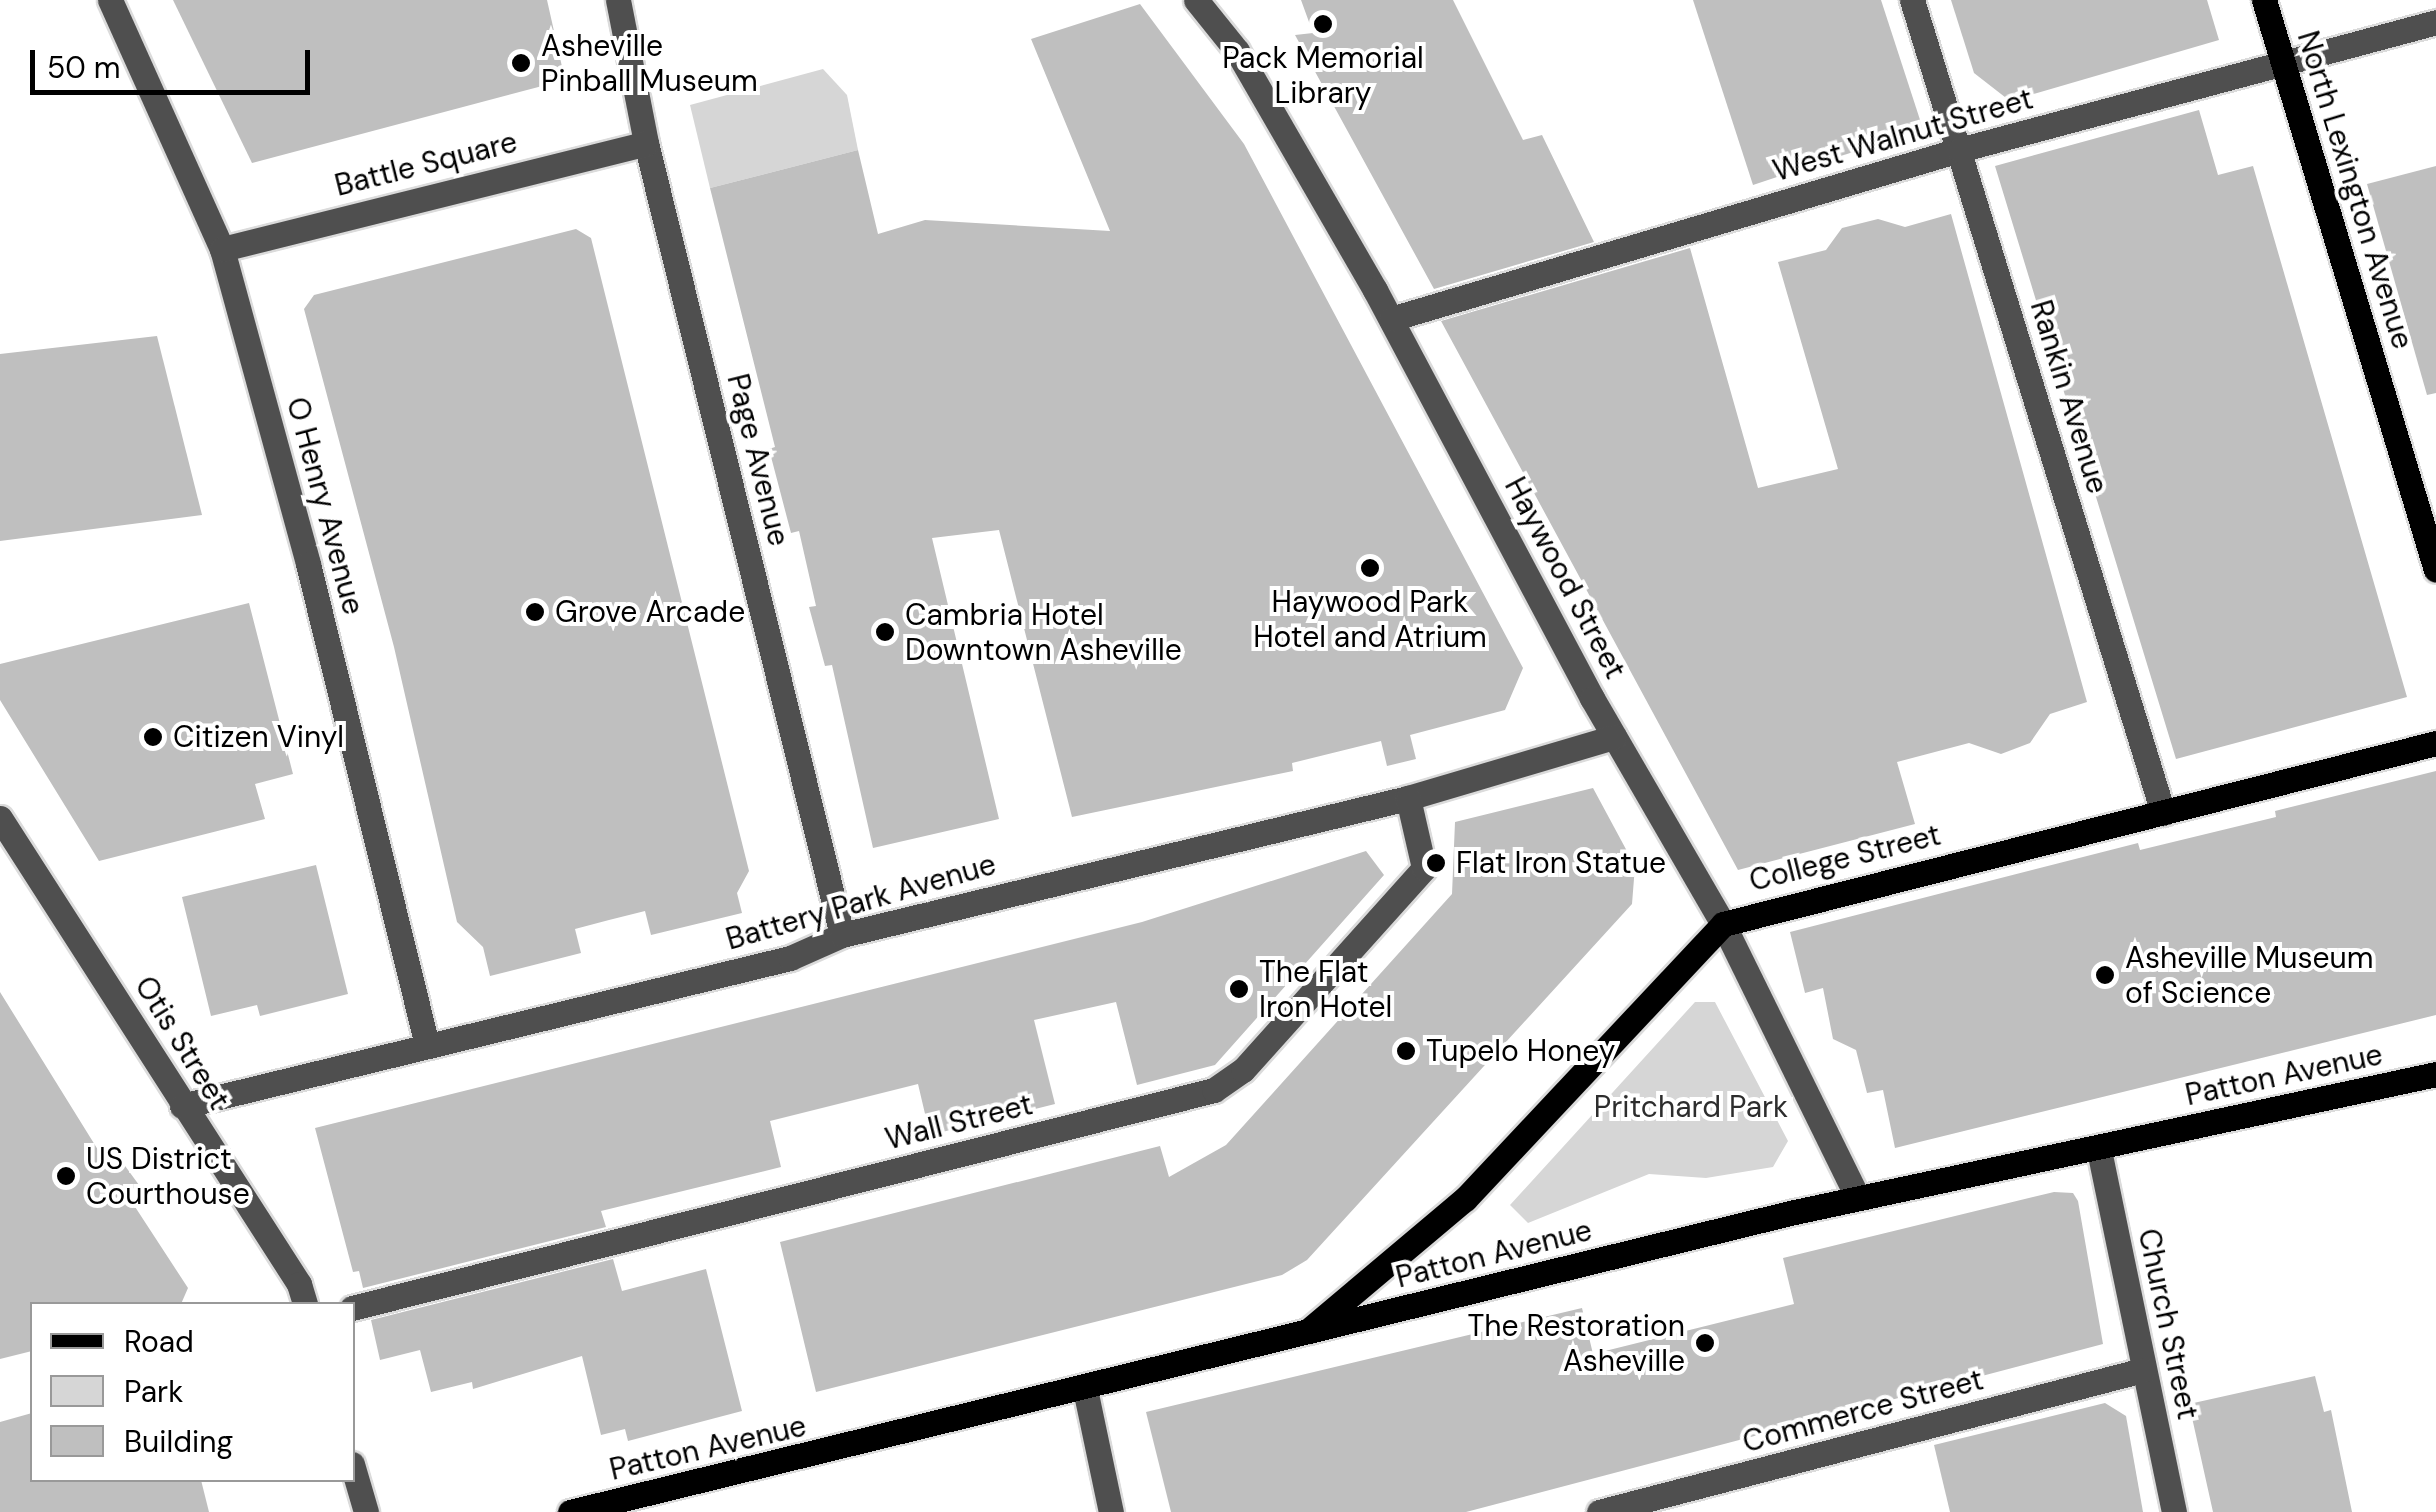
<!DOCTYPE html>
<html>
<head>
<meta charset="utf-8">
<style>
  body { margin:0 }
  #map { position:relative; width:2436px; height:1512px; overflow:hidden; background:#fff; font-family:"DM Sans",sans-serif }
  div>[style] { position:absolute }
  .green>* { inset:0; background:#d6d6d6 }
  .building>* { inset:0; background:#bfbfbf }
  .roads { filter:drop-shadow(2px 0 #dbdbdb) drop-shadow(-2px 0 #dbdbdb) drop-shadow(0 2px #dbdbdb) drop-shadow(0 -2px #dbdbdb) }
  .minor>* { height:25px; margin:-12.5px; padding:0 12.5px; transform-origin:12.5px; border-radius:12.5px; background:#4f4f4f }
  .major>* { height:25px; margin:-12.5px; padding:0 12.5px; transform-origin:12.5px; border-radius:12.5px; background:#000 }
  .dots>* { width:28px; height:28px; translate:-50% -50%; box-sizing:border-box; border:5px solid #fff; border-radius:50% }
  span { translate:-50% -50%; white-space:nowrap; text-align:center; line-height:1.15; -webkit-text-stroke:8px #fff; paint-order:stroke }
  .poi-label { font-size:30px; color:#000 }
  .left { translate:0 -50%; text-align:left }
  .right { translate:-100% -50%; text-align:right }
  .street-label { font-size:30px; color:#000 }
  .park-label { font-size:30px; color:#2d2d2d }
  .legend { position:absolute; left:30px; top:1302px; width:325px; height:180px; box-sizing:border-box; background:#fff; border:2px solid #999; margin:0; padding:12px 18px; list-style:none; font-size:30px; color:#000 }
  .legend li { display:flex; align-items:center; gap:20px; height:50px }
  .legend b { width:50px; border:2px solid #999 }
  .scale { position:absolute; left:30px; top:50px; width:280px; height:45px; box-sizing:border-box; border:5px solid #000; border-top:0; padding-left:12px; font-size:30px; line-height:35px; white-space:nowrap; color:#000; -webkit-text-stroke:8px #fff; paint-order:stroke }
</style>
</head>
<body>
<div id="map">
  <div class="green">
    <div style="clip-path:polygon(823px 69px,847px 95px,858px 150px,710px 188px,690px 105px)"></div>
    <div style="clip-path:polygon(1695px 1002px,1715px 1002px,1788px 1141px,1773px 1167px,1706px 1178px,1649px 1174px,1528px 1223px,1510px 1205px)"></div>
  </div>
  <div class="building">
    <div style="clip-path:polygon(173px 0,547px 0,565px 80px,252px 163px)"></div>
    <div style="clip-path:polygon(1301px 0,1453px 0,1523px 140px,1542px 135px,1594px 242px,1434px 289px,1295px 35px,1313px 33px)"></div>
    <div style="clip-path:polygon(1693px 0,1881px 0,1923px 129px,1753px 185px)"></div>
    <div style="clip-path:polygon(1951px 0,2207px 0,2219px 40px,2010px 101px,1974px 73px)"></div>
    <div style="clip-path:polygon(1140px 4px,1244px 144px,1523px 668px,1505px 710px,1410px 735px,1416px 759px,1387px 766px,1381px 741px,1292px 763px,1293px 771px,1072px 817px,999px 530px,932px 538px,999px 819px,873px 848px,832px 665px,825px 666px,809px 607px,816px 606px,799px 531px,791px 533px,769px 449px,775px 447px,710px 188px,858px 150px,878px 234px,925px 220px,1110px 231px,1031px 39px)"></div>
    <div style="clip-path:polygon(2199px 110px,2218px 175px,2253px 166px,2407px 697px,2176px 759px,1995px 166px)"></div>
    <div style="clip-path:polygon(2436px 166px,2436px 393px,2427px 395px,2367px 184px)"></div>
    <div style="clip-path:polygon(1951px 214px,2087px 702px,2050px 714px,2030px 743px,2001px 754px,1969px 743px,1897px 762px,1915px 824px,1738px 870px,1441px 321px,1690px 248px,1758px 488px,1838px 469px,1778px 262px,1826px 250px,1842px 228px,1878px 219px,1905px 227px)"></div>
    <div style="clip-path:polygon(576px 229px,591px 238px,749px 871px,737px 893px,742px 913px,651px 935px,645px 911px,609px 920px,575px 929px,581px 953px,490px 976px,483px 947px,457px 922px,394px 647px,304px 309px,314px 295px)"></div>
    <div style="clip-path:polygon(157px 336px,202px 515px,0 541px,0 354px)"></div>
    <div style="clip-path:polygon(249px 603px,293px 774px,255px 784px,265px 819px,99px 861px,0 700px,0 664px)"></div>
    <div style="clip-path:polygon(2436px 771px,2436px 1015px,1895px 1148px,1883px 1090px,1867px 1093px,1856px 1050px,1833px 1039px,1823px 988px,1805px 993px,1790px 932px,2138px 843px,2140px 850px,2276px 817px,2275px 811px)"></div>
    <div style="clip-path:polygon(1593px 788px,1635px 866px,1632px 904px,1307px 1260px,1282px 1275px,816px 1392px,780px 1242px,1160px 1146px,1169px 1177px,1226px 1145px,1452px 894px,1455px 822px)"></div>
    <div style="clip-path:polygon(1366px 851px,1384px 875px,1215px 1065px,1137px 1085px,1116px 1002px,1034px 1020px,1055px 1104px,930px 1135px,918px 1084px,770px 1121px,781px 1167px,601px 1211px,606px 1227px,363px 1288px,359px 1271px,353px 1272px,315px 1128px,1142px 922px)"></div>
    <div style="clip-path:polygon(316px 865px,348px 994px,260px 1016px,257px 1005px,211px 1016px,182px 897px)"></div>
    <div style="clip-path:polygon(0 992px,108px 1166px,120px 1159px,139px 1185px,126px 1193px,188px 1288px,181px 1304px,32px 1304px,32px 1351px,0 1359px)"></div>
    <div style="clip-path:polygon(2054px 1192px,2073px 1193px,2078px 1201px,2103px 1344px,1466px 1512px,1171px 1512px,1146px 1412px,1582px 1308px,1593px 1354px,1794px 1304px,1783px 1258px)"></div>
    <div style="clip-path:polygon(613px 1259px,622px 1291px,706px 1269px,742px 1411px,628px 1441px,625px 1429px,601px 1435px,582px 1356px,473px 1389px,472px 1382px,431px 1392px,420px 1350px,380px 1360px,371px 1320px)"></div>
    <div style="clip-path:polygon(2315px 1376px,2324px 1412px,2331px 1410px,2352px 1512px,2213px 1512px,2189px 1404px)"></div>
    <div style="clip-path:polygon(2105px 1403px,2126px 1416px,2143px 1512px,1950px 1512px,1934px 1445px)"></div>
    <div style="clip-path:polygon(32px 1413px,32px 1480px,201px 1480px,209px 1512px,0 1512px,0 1422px)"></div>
  </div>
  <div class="roads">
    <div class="minor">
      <div style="left:110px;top:0;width:273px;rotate:65.8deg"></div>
      <div style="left:222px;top:249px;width:327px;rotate:74.7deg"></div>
      <div style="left:308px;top:564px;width:496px;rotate:76.1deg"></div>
      <div style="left:618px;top:0;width:146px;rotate:78.9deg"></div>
      <div style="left:646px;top:143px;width:816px;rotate:76.1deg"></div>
      <div style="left:1196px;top:0;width:65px;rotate:51.2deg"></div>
      <div style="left:1237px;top:51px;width:276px;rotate:60deg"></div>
      <div style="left:1375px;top:290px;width:462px;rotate:62deg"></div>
      <div style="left:1592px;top:698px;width:261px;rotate:59.9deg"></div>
      <div style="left:1723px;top:924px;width:305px;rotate:63.8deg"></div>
      <div style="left:1912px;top:0;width:851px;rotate:72.84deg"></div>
      <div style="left:222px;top:249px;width:437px;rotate:-14deg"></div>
      <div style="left:1391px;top:319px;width:593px;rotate:-16.57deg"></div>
      <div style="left:1959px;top:150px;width:494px;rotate:-15deg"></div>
      <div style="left:0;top:818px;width:554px;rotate:57.31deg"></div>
      <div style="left:299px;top:1284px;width:21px;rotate:73deg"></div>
      <div style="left:182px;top:1106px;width:626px;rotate:-13.68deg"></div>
      <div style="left:790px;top:958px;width:57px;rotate:-23.9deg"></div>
      <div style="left:842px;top:935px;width:582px;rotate:-13.61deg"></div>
      <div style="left:1408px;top:798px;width:215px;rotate:-16.5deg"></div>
      <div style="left:2099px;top:1150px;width:370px;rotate:78.3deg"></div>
      <div style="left:352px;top:1308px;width:889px;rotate:-14.19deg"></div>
      <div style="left:1214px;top:1090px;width:35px;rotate:-35deg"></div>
      <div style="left:1243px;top:1070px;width:271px;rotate:-48.1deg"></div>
      <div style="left:1424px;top:868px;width:72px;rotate:-102.9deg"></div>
      <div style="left:1085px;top:1389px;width:126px;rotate:78.1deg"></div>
      <div style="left:352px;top:1464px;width:50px;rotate:73.7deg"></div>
      <div style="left:1599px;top:1512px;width:562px;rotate:-14.63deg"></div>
    </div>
    <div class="major">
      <div style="left:2264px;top:0;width:595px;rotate:73.21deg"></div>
      <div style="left:1308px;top:1331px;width:205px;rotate:-40.1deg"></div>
      <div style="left:1465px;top:1199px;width:377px;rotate:-46.8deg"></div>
      <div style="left:1723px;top:924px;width:736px;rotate:-14.24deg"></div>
      <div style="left:570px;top:1512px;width:1256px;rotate:-13.77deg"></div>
      <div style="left:1790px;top:1213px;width:661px;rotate:-12.14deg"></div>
    </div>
  </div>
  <div class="dots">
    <div style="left:1323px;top:24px;background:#000"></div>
    <div style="left:521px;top:63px;background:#000"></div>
    <div style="left:1370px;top:568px;background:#000"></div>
    <div style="left:535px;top:612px;background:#000"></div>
    <div style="left:885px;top:632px;background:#000"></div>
    <div style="left:153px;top:737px;background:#000"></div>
    <div style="left:1436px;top:863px;background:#000"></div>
    <div style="left:2105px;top:975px;background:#000"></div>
    <div style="left:1239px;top:989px;background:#000"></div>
    <div style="left:1406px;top:1051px;background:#000"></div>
    <div style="left:66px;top:1176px;background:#000"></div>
    <div style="left:1705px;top:1343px;background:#000"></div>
  </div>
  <div class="poi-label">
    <span class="left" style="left:541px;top:63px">Asheville<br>Pinball Museum</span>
    <span style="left:1323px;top:75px">Pack Memorial<br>Library</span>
    <span style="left:1370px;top:619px">Haywood Park<br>Hotel and Atrium</span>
    <span class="left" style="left:555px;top:612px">Grove Arcade</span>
    <span class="left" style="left:905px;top:632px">Cambria Hotel<br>Downtown Asheville</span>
    <span class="left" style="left:173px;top:737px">Citizen Vinyl</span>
    <span class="left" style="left:1456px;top:863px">Flat Iron Statue</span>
    <span class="left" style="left:2125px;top:975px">Asheville Museum<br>of Science</span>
    <span class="left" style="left:1259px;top:989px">The Flat<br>Iron Hotel</span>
    <span class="left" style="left:1426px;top:1051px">Tupelo Honey</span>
    <span class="left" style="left:86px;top:1176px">US District<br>Courthouse</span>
    <span class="right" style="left:1685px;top:1343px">The Restoration<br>Asheville</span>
  </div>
  <div class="street-label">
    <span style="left:1903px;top:135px;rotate:-16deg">West Walnut Street</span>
    <span style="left:426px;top:164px;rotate:-14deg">Battle Square</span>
    <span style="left:2355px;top:190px;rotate:73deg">North Lexington Avenue</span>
    <span style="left:2069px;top:397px;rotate:73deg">Rankin Avenue</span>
    <span style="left:758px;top:460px;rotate:76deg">Page Avenue</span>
    <span style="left:325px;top:506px;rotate:75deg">O Henry Avenue</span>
    <span style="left:1565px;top:578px;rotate:62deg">Haywood Street</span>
    <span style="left:1845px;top:858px;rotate:-14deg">College Street</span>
    <span style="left:861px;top:902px;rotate:-16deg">Battery Park Avenue</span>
    <span style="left:182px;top:1043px;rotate:58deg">Otis Street</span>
    <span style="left:2284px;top:1075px;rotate:-12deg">Patton Avenue</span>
    <span style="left:959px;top:1122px;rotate:-14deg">Wall Street</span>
    <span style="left:1494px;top:1254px;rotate:-14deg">Patton Avenue</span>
    <span style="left:2168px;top:1324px;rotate:78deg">Church Street</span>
    <span style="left:1863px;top:1411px;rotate:-15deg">Commerce Street</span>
    <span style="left:708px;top:1448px;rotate:-13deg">Patton Avenue</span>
  </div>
  <div class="park-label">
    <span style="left:1691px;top:1107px">Pritchard Park</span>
  </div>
  <ul class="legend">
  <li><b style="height:12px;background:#000"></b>Road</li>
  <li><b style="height:28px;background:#d6d6d6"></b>Park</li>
  <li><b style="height:28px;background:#bfbfbf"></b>Building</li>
  </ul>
  <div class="scale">50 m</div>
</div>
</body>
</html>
